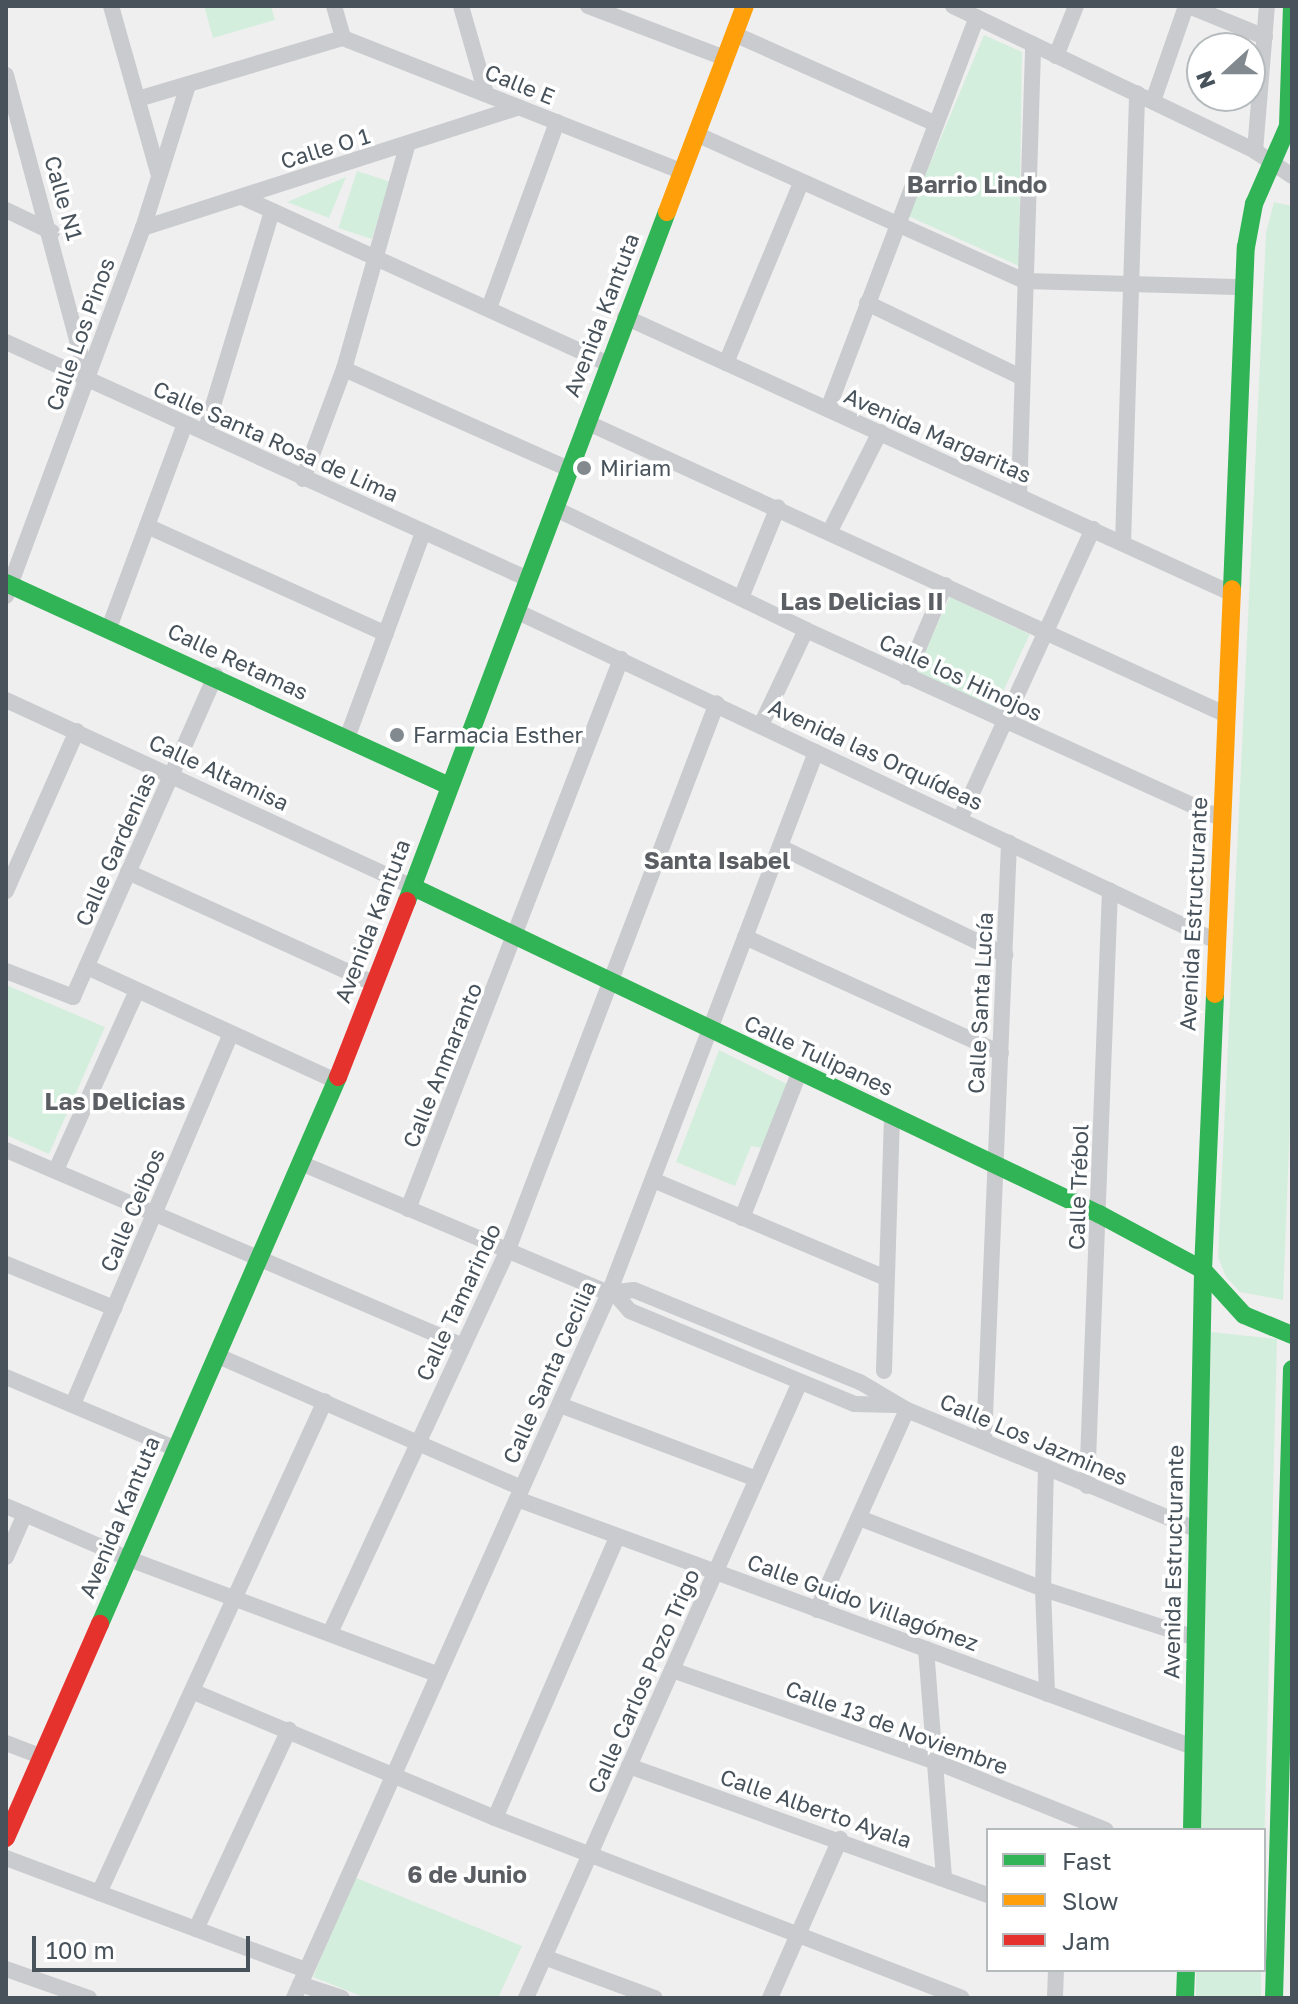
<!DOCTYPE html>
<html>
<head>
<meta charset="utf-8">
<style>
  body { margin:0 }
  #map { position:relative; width:1298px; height:2004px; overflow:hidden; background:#f0efef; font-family:"Golos Text",sans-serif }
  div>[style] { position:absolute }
  .green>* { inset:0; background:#d4eedd; transform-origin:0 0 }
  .street>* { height:16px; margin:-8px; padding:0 8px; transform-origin:8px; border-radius:8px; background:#c9cbce }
  .fast>* { height:18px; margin:-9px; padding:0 9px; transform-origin:9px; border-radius:9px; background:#30b455 }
  .slow>* { height:18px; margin:-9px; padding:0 9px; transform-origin:9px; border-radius:9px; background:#ff9f0a }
  .jam>* { height:18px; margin:-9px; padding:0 9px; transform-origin:9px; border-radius:9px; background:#e5322d }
  .dots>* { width:22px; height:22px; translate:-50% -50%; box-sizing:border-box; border:4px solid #fff; border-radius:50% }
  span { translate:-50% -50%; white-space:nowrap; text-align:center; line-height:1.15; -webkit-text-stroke:7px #fff; paint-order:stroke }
  .street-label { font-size:22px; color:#47525b }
  .poi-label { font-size:22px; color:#47525b }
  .left { translate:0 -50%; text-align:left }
  .neighbourhood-label { font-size:24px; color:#5b5f63; font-weight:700 }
  .frame { position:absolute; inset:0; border:8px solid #47525b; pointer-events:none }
  .legend { position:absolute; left:986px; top:1828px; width:280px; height:144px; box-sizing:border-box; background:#fff; border:2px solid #b5babd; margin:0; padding:10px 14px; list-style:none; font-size:24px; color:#47525b }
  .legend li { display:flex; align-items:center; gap:16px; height:40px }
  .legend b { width:40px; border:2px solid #b5babd }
  .north { position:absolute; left:1186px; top:32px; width:80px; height:80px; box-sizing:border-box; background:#fff; border:2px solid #b5babd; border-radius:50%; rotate:249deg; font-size:22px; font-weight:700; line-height:32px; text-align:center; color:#47525b }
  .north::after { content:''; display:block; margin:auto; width:28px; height:36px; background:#82898f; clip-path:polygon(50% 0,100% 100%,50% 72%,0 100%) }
  .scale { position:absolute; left:32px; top:1936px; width:218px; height:36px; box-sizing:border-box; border:4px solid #47525b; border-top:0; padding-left:10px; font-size:24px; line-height:28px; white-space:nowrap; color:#47525b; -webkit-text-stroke:6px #fff; paint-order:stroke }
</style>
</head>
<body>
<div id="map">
  <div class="green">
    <div style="clip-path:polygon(204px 6px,271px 6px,275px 20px,213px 38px)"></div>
    <div style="clip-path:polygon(984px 35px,1022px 52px,1019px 266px,908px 216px)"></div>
    <div style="left:357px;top:171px;width:35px;height:60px;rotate:18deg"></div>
    <div style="clip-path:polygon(346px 177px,329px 218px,287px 202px)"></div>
    <div style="clip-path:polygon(1274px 202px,1292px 206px,1292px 1073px,1283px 1300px,1240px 1292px,1226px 1277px,1218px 1257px,1266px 233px)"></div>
    <div style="left:950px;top:597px;width:88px;height:82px;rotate:25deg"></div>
    <div style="clip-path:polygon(6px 985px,105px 1027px,49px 1154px,6px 1135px)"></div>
    <div style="clip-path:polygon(719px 1050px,787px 1084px,768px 1149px,751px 1146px,735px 1186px,676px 1162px)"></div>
    <div style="clip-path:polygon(1211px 1332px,1277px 1339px,1264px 1858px,1264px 1830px,1200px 1830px)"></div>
    <div style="clip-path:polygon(354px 1877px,522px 1946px,498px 1998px,366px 1998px,313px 1977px)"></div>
    <div style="left:1196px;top:1970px;width:65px;height:28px"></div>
  </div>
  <div class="street">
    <div style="left:111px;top:6px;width:173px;rotate:74.2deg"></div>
    <div style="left:334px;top:6px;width:33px;rotate:74deg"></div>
    <div style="left:461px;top:6px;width:91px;rotate:74deg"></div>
    <div style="left:588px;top:6px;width:147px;rotate:20.8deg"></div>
    <div style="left:953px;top:6px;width:335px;rotate:25.6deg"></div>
    <div style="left:1255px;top:151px;width:45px;rotate:34deg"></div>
    <div style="left:1189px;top:6px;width:82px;rotate:22.2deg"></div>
    <div style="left:734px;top:34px;width:221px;rotate:24deg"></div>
    <div style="left:343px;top:38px;width:363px;rotate:21.5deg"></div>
    <div style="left:1056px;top:56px;width:54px;rotate:-68.2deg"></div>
    <div style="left:6px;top:75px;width:314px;rotate:75deg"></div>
    <div style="left:138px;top:99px;width:214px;rotate:-16.6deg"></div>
    <div style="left:1153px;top:101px;width:101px;rotate:-70.8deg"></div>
    <div style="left:696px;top:134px;width:360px;rotate:24.1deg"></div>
    <div style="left:1025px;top:281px;width:220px;rotate:1.6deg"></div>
    <div style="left:1255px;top:151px;width:145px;rotate:-85.3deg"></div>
    <div style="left:242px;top:197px;width:401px;rotate:24.5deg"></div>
    <div style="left:6px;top:210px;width:51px;rotate:25.6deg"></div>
    <div style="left:143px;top:228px;width:395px;rotate:-17.8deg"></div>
    <div style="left:867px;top:303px;width:171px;rotate:25.7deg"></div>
    <div style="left:489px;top:308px;width:198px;rotate:-69.9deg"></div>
    <div style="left:625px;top:317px;width:668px;rotate:24.49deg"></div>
    <div style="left:6px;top:342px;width:573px;rotate:24.42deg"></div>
    <div style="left:726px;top:363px;width:195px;rotate:-67.4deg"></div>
    <div style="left:344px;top:369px;width:246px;rotate:24deg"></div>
    <div style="left:828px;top:409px;width:419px;rotate:-69.2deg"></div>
    <div style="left:586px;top:422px;width:705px;rotate:24.57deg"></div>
    <div style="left:205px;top:432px;width:231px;rotate:-73.1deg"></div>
    <div style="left:303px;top:479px;width:117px;rotate:-69.6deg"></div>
    <div style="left:344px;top:369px;width:232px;rotate:-74.2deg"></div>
    <div style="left:1019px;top:496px;width:452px;rotate:-88.2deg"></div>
    <div style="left:556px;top:509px;width:278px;rotate:25.8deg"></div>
    <div style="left:806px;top:630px;width:456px;rotate:24.4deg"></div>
    <div style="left:147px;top:526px;width:262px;rotate:24.3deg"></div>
    <div style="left:830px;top:531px;width:111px;rotate:-63.2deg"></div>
    <div style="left:1123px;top:543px;width:450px;rotate:-88.2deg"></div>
    <div style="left:6px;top:596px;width:393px;rotate:-69.6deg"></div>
    <div style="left:143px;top:228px;width:150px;rotate:-72.5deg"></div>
    <div style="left:741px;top:598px;width:98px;rotate:-67.9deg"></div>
    <div style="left:516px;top:611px;width:774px;rotate:25.24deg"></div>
    <div style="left:109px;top:628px;width:218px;rotate:-69.6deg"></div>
    <div style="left:906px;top:677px;width:100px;rotate:-67deg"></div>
    <div style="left:6px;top:700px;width:448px;rotate:24.7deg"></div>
    <div style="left:761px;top:725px;width:105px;rotate:-64.7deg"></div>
    <div style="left:347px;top:738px;width:220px;rotate:-69.7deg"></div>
    <div style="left:961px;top:817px;width:317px;rotate:-65.4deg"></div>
    <div style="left:780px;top:847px;width:250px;rotate:25.6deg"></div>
    <div style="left:128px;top:872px;width:269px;rotate:24.4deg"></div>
    <div style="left:6px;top:891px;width:175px;rotate:-66.1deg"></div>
    <div style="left:745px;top:937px;width:281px;rotate:24.4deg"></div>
    <div style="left:87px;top:967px;width:274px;rotate:24.6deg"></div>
    <div style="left:6px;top:971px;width:72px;rotate:21.2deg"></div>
    <div style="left:73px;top:997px;width:352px;rotate:-66.1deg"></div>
    <div style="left:6px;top:1150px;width:495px;rotate:23.2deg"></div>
    <div style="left:303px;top:1164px;width:332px;rotate:22.9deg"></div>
    <div style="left:609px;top:1293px;width:25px;rotate:-7deg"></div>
    <div style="left:634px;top:1290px;width:244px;rotate:22.2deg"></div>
    <div style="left:860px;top:1382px;width:55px;rotate:30.8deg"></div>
    <div style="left:907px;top:1410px;width:315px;rotate:22.4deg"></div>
    <div style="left:56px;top:1170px;width:196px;rotate:-65.7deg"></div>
    <div style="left:653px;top:1180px;width:253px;rotate:22.8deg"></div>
    <div style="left:408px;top:1209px;width:590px;rotate:-68.83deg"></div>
    <div style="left:742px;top:1218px;width:156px;rotate:-68.5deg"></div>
    <div style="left:6px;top:1264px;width:117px;rotate:22.2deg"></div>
    <div style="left:616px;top:1295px;width:21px;rotate:49deg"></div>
    <div style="left:630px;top:1311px;width:243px;rotate:22.5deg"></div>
    <div style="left:855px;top:1404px;width:40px;rotate:1.4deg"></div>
    <div style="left:218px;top:1356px;width:331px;rotate:23.5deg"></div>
    <div style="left:884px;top:1371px;width:255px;rotate:-88.2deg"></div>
    <div style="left:6px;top:1377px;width:182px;rotate:22.9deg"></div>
    <div style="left:73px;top:1404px;width:402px;rotate:-66.9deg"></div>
    <div style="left:560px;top:1405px;width:210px;rotate:20.6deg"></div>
    <div style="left:984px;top:1440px;width:598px;rotate:-87.6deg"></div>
    <div style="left:1046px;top:1467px;width:122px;rotate:91.4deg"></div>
    <div style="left:1043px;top:1589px;width:105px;rotate:87.8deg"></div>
    <div style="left:1087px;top:1486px;width:596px;rotate:-87.79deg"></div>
    <div style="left:517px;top:1499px;width:720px;rotate:20.15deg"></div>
    <div style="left:6px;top:1506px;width:134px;rotate:23.3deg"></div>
    <div style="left:129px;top:1559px;width:329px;rotate:20.5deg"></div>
    <div style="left:862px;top:1519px;width:194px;rotate:21.1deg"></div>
    <div style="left:1043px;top:1589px;width:161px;rotate:17.8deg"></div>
    <div style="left:6px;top:1557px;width:47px;rotate:-66.2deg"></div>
    <div style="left:817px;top:1610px;width:219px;rotate:-65.8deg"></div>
    <div style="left:330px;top:1633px;width:425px;rotate:-65.1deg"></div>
    <div style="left:509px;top:1247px;width:582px;rotate:-69.08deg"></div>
    <div style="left:926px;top:1649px;width:229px;rotate:85.5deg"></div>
    <div style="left:672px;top:1670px;width:277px;rotate:19.2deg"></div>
    <div style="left:934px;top:1761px;width:185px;rotate:21.9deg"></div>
    <div style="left:194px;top:1692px;width:326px;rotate:22.7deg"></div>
    <div style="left:495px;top:1818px;width:500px;rotate:21.08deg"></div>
    <div style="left:6px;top:1743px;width:36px;rotate:21deg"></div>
    <div style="left:629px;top:1766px;width:381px;rotate:19.8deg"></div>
    <div style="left:495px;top:1818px;width:306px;rotate:-66.5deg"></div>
    <div style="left:6px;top:1858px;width:320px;rotate:20.5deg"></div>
    <div style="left:99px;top:1893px;width:541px;rotate:-65.33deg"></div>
    <div style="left:196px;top:1929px;width:220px;rotate:-65deg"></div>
    <div style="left:544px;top:1957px;width:118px;rotate:20.3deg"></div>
    <div style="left:6px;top:1969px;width:88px;rotate:19.3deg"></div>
    <div style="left:300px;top:1984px;width:44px;rotate:18.4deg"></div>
    <div style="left:294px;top:1998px;width:772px;rotate:-65.92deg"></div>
    <div style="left:609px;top:1293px;width:579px;rotate:-69.06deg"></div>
    <div style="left:526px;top:1998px;width:674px;rotate:-66.02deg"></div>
    <div style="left:770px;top:1998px;width:174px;rotate:-66.2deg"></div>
    <div style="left:1055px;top:1998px;width:28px;rotate:-88deg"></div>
  </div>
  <div class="fast">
    <div style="left:6px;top:583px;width:486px;rotate:24.6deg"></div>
    <div style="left:1232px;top:589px;width:342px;rotate:-87.7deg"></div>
    <div style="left:1246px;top:247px;width:44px;rotate:-79.5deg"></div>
    <div style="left:1254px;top:204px;width:85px;rotate:-66.4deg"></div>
    <div style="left:1288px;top:126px;width:118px;rotate:-88.1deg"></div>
    <div style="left:413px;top:887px;width:760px;rotate:25.49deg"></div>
    <div style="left:1099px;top:1214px;width:118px;rotate:28.3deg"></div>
    <div style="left:1203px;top:1270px;width:61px;rotate:47.7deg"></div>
    <div style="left:1244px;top:1315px;width:52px;rotate:22.6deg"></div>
    <div style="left:407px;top:901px;width:736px;rotate:-69.33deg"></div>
    <div style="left:100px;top:1624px;width:597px;rotate:-66.49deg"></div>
    <div style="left:1192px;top:1830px;width:560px;rotate:-88.87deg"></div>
    <div style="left:1203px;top:1270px;width:276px;rotate:-87.5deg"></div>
    <div style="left:1185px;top:1998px;width:28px;rotate:-88deg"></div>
    <div style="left:1274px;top:1998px;width:629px;rotate:-88.36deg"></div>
  </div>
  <div class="slow">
    <div style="left:667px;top:212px;width:220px;rotate:-69.3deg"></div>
    <div style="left:1215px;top:994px;width:405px;rotate:-87.6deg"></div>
  </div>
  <div class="jam">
    <div style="left:338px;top:1077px;width:189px;rotate:-68.6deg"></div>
    <div style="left:6px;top:1838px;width:234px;rotate:-66.3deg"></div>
  </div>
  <div class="dots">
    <div style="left:584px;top:468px;background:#82898f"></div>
    <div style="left:397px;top:735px;background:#82898f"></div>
  </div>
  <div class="street-label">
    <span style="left:520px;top:84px;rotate:22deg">Calle E</span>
    <span style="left:325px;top:148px;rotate:-17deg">Calle O 1</span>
    <span style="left:64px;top:198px;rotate:74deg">Calle N1</span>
    <span style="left:601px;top:315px;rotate:-69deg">Avenida Kantuta</span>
    <span style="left:80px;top:334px;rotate:-70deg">Calle Los Pinos</span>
    <span style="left:938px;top:435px;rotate:24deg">Avenida Margaritas</span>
    <span style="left:276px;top:441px;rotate:24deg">Calle Santa Rosa de Lima</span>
    <span style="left:238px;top:661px;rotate:25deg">Calle Retamas</span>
    <span style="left:961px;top:677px;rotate:25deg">Calle los Hinojos</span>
    <span style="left:876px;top:754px;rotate:25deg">Avenida las Orquídeas</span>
    <span style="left:219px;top:772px;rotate:25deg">Calle Altamisa</span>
    <span style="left:115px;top:849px;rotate:-66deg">Calle Gardenias</span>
    <span style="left:1193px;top:914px;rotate:-87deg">Avenida Estructurante</span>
    <span style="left:372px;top:921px;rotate:-69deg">Avenida Kantuta</span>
    <span style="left:980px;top:1003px;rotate:-87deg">Calle Santa Lucía</span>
    <span style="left:819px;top:1055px;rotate:25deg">Calle Tulipanes</span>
    <span style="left:442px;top:1065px;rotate:-68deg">Calle Anmaranto</span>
    <span style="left:1078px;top:1187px;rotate:-88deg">Calle Trébol</span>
    <span style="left:132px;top:1210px;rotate:-67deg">Calle Ceibos</span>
    <span style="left:458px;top:1302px;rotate:-65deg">Calle Tamarindo</span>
    <span style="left:549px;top:1372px;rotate:-66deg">Calle Santa Cecilia</span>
    <span style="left:1034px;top:1439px;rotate:23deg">Calle Los Jazmines</span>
    <span style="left:119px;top:1517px;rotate:-67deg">Avenida Kantuta</span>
    <span style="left:1173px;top:1562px;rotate:-89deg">Avenida Estructurante</span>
    <span style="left:863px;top:1602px;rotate:20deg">Calle Guido Villagómez</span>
    <span style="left:643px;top:1681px;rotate:-66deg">Calle Carlos Pozo Trigo</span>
    <span style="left:897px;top:1727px;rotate:20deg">Calle 13 de Noviembre</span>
    <span style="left:816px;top:1808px;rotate:19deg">Calle Alberto Ayala</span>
  </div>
  <div class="poi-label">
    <span class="left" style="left:600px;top:468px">Miriam</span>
    <span class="left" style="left:413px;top:735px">Farmacia Esther</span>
  </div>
  <div class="neighbourhood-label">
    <span style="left:977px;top:184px">Barrio Lindo</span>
    <span style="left:862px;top:601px">Las Delicias II</span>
    <span style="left:717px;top:860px">Santa Isabel</span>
    <span style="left:115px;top:1101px">Las Delicias</span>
    <span style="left:467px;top:1874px">6 de Junio</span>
  </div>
  <div class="frame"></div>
  <ul class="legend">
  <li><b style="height:10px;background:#30b455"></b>Fast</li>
  <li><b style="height:10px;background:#ff9f0a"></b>Slow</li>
  <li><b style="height:10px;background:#e5322d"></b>Jam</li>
  </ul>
  <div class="north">N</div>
  <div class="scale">100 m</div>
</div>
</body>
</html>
